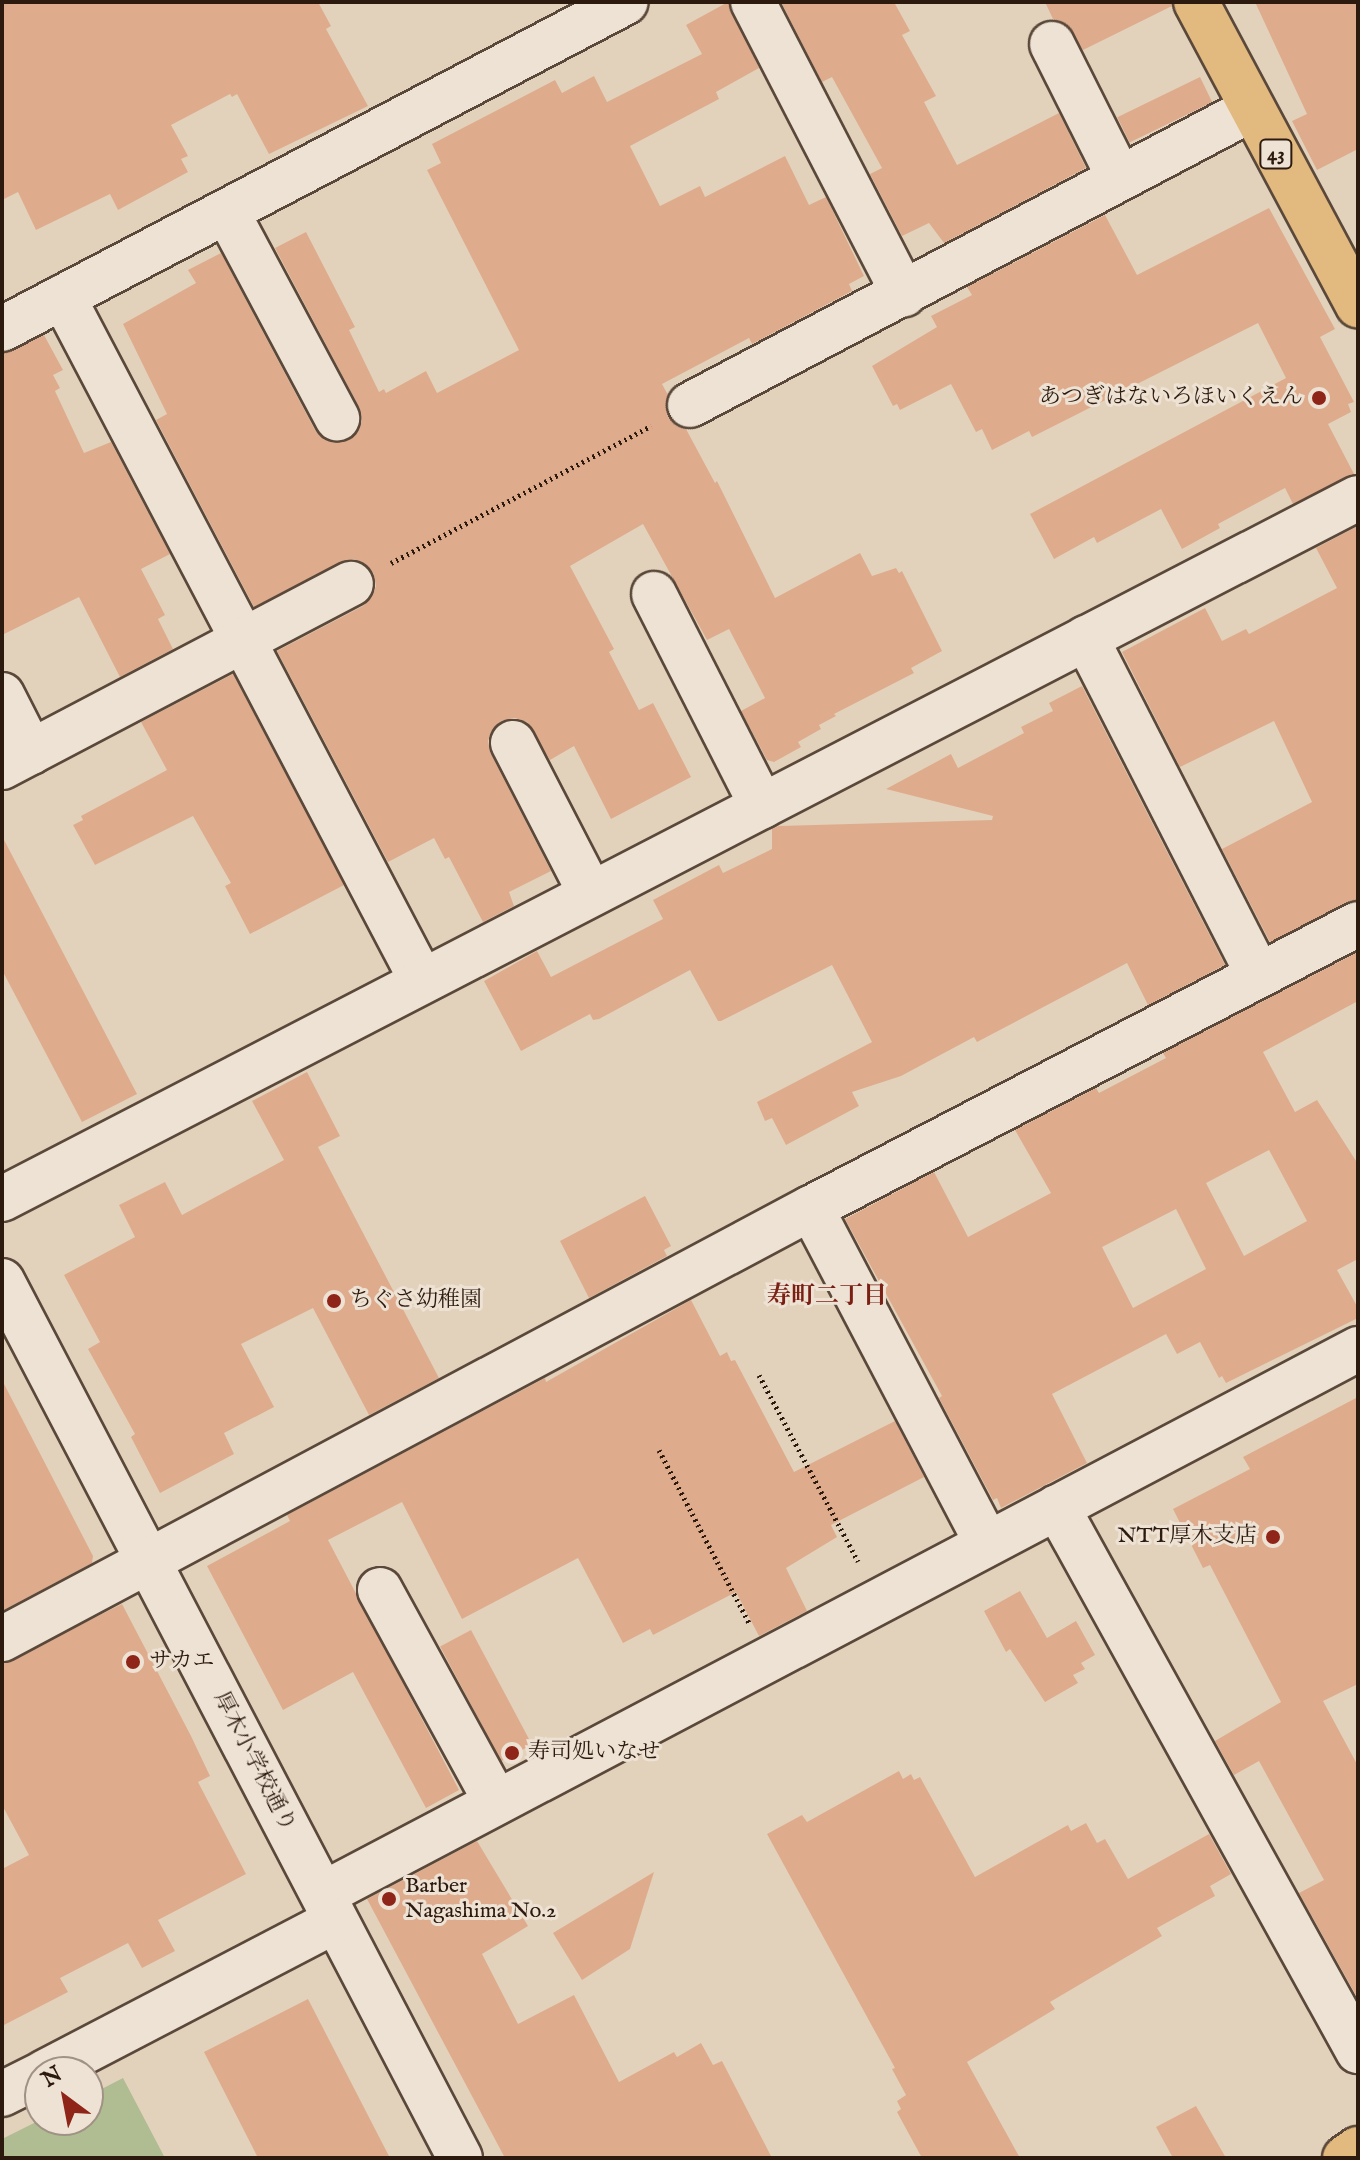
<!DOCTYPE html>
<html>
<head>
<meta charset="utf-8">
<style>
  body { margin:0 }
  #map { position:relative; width:1360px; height:2160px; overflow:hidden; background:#e3d2bb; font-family:"IM FELL English","Noto Serif JP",serif }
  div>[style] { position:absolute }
  .green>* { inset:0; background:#b0bd93 }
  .building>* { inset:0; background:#deac8c; transform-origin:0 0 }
  .path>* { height:5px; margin-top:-2.5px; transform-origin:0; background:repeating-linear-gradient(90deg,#2c1a0f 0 2px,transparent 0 6px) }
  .roads { filter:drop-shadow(2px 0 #5a483a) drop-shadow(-2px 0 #5a483a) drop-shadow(0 2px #5a483a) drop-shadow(0 -2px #5a483a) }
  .minor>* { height:44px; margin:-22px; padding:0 22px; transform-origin:22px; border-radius:22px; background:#ede2d3 }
  .major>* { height:44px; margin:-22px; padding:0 22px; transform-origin:22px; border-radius:22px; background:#e2b97e }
  .dots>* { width:22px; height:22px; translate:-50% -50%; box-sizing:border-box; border:4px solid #ede2d3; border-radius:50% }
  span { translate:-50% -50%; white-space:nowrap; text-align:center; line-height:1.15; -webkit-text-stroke:6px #ede2d3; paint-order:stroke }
  .shield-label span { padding:2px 6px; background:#ede2d3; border:2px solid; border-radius:6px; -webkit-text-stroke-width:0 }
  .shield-label { font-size:20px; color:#2c1a0f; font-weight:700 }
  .poi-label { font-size:22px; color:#2c1a0f }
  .right { translate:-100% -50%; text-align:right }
  .left { translate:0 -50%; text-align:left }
  .street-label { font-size:22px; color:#2c1a0f }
  .neighbourhood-label { font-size:24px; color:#7a1f14; font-weight:700 }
  .frame { position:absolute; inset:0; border:4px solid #2c1a0f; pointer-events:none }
  .north { position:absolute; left:24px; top:2056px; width:80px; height:80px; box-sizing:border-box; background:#ede2d3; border:2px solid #a09285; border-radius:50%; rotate:328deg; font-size:22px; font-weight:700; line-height:32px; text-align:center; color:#2c1a0f }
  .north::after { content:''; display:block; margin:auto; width:28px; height:36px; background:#8f2418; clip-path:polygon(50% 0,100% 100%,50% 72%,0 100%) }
</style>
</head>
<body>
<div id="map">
  <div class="green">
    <div style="clip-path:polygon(123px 2078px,165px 2158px,2px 2158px,2px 2139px,40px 2120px,88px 2120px,88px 2096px)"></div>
  </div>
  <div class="building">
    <div style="clip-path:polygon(2px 2px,318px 2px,331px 26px,326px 29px,368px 106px,269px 154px,237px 94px,232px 97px,230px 94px,171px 125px,188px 156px,181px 159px,188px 172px,118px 210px,110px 194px,36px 230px,18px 192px,2px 200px)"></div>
    <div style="clip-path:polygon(728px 2px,759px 68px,716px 92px,719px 99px,630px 146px,660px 206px,700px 186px,705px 197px,785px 156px,809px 205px,826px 197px,864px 276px,849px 284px,852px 291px,752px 344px,749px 338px,662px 384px,668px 395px,668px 416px,676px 426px,686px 429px,715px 483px,717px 481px,775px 598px,860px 553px,872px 576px,896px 568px,899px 573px,902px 571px,942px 651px,911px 668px,914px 673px,834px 714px,836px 716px,819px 725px,821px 729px,798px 742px,801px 747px,774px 762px,767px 760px,741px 711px,765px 698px,729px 629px,707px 640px,643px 524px,570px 566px,614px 649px,609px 652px,639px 710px,653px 703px,691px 777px,611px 819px,574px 746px,550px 760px,527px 722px,515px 718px,501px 721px,492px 730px,488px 741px,491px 754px,551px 871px,509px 892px,514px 906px,483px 922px,449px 857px,445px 859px,434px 838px,388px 862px,277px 651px,363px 606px,372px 597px,376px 586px,373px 572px,364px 563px,353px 559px,340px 562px,254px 607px,156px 420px,167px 414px,123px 324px,196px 283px,188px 270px,221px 253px,315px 430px,323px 439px,335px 443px,348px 440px,358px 432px,362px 420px,359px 407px,275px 248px,306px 232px,355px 327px,349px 330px,379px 392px,384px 389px,386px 393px,426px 371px,437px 393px,519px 350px,427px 170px,441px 163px,432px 144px,555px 80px,562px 93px,594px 76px,607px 102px,702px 54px,686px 25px)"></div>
    <div style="clip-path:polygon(781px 2px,894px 2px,910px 31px,902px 35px,936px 96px,924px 102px,957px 165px,1059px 113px,1086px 168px,944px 243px,929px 223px,902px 236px,870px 174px,882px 168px,832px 77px,822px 82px)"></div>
    <div style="clip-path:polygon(1045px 2px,1171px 2px,1172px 6px,1083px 50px,1066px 24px,1053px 19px)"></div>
    <div style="clip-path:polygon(1255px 2px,1358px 2px,1358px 149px,1317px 170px,1292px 121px,1307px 114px)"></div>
    <div style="left:1200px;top:77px;width:28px;height:92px;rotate:64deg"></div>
    <div style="clip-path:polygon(1269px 208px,1335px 329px,1320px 337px,1354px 402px,1348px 404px,1351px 412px,1328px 424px,1354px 474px,1293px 504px,1285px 488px,1218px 524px,1220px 528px,1182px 549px,1161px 509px,1097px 543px,1094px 537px,1054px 559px,1030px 514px,1286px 378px,1258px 323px,1032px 437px,1029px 431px,992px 450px,982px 429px,976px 432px,951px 384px,900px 410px,897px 404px,893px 406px,872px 366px,937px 327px,931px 316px,972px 295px,967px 287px,1105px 215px,1137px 275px)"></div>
    <div style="clip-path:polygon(44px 335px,63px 370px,53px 375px,60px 388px,55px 391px,84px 453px,111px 442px,170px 554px,141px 569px,165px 615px,158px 619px,173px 649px,120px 677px,79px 597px,2px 635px,2px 354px)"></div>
    <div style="clip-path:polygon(1358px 526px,1358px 899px,1270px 942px,1222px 849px,1312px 802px,1274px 721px,1180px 767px,1122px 652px,1205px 608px,1222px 641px,1246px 629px,1249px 634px,1337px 588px,1316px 548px)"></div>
    <div style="clip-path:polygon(233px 674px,344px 885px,250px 934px,225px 886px,231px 883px,193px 816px,95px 865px,73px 825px,83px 820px,81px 816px,167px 770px,141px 722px)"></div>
    <div style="clip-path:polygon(1082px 686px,1225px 965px,1148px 1005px,1127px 963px,977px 1042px,974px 1037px,901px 1076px,852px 1092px,859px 1106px,786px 1145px,772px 1118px,765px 1121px,757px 1102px,872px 1042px,832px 965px,721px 1021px,718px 1021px,690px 970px,599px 1019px,593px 1020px,590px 1014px,521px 1051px,484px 981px,537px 951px,551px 977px,663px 919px,653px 900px,719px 865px,723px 873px,772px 849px,772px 829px,779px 826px,992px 820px,993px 816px,886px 789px,951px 754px,958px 768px,1024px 733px,1021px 727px,1053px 711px,1049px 703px)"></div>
    <div style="clip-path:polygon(2px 836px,137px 1094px,82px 1122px,2px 970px)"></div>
    <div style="clip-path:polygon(evenodd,1358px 952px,1358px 1001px,1263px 1052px,1295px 1112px,1317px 1100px,1358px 1164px,1358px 1259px,1337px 1270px,1358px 1308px,1358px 1318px,1226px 1383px,1222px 1376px,1219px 1378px,1200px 1342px,1177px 1354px,1166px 1334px,1052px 1394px,1087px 1463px,1001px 1508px,997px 1498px,993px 1500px,939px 1398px,942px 1396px,845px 1219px,934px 1172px,968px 1237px,1051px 1193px,1015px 1130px,1096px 1088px,1099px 1093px,1166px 1058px,1163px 1053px,1358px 952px,1269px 1150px,1307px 1221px,1244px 1256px,1206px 1183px,1269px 1150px,1358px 952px,1176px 1209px,1206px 1269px,1133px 1308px,1102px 1247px,1176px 1209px)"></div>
    <div style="clip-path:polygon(307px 1072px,340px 1136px,318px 1147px,439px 1378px,369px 1415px,313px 1308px,241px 1344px,274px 1407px,224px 1433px,234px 1454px,160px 1493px,131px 1437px,135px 1434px,88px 1349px,100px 1342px,64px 1275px,135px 1237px,119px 1205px,165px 1182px,182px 1215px,284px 1160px,252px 1101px)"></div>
    <div style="clip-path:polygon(645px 1196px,671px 1246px,664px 1250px,667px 1256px,589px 1298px,560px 1241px)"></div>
    <div style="clip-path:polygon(691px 1300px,720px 1356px,727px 1352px,731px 1361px,735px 1360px,794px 1472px,895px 1421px,924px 1477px,831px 1525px,837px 1537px,786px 1568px,807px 1611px,759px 1636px,736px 1592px,653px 1635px,650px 1629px,623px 1643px,578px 1558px,462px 1619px,402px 1502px,328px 1540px,459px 1790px,426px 1808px,353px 1672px,283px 1710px,207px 1566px,290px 1521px,287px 1515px,545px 1378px,546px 1382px)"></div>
    <div style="clip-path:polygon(2px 1380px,93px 1556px,92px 1563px,2px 1611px)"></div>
    <div style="clip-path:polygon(1358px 1397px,1358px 1684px,1323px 1701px,1358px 1766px,1358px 1999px,1299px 1893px,1324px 1880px,1259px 1761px,1234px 1775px,1215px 1741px,1281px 1702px,1210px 1565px,1203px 1568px,1173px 1509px,1250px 1469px,1243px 1457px)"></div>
    <div style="clip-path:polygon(1020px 1591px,1047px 1638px,1076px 1621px,1095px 1655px,1081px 1663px,1085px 1669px,1073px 1675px,1078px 1683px,1045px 1702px,1010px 1649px,1006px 1652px,984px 1611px)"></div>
    <div style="clip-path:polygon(122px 1604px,191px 1736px,210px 1776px,198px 1782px,246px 1874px,158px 1920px,175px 1951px,142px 1968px,128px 1943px,60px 1978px,68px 1992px,2px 2026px,2px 1869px,29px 1855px,2px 1805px,2px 1664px)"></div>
    <div style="left:471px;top:1630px;width:130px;height:35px;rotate:62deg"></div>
    <div style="clip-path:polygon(899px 1771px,903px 1779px,911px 1774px,914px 1780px,920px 1777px,975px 1877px,1068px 1825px,1071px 1831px,1086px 1823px,1097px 1843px,1105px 1839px,1128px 1879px,1209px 1834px,1231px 1874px,1210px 1886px,1215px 1896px,1157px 1928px,1162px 1936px,1050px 2002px,1055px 2009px,967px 2062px,1020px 2158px,922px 2158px,897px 2112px,901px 2109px,897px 2101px,906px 2095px,892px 2069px,895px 2068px,767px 1834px,802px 1815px,807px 1822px)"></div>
    <div style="clip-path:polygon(477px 1841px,528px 1926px,482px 1954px,518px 2024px,574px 1995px,619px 2082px,674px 2052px,677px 2057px,701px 2043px,713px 2065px,722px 2061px,772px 2158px,505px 2158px,367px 1899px)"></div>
    <div style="clip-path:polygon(654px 1872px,630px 1949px,582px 1980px,553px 1933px)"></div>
    <div style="clip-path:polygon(308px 1999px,390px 2158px,258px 2158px,204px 2052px)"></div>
    <div style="clip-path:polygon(1196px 2106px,1226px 2158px,1173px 2158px,1156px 2127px)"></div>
  </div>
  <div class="path">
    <div style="left:391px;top:563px;width:294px;rotate:-27.8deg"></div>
    <div style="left:759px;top:1375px;width:211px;rotate:62deg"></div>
    <div style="left:659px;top:1450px;width:195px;rotate:62.5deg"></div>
  </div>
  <div class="roads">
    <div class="minor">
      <div style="left:753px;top:2px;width:329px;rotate:62.7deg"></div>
      <div style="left:1052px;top:44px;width:149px;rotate:63.3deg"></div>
      <div style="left:227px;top:212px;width:234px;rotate:61.9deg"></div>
      <div style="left:63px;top:297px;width:772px;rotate:62.31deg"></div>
      <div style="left:2px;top:329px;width:704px;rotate:-27.66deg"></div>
      <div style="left:690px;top:405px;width:635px;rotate:-27.78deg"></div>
      <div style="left:654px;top:594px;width:238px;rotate:63deg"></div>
      <div style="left:1086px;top:638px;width:377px;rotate:62.9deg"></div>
      <div style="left:2px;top:695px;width:64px;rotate:63deg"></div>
      <div style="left:513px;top:743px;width:170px;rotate:62.7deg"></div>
      <div style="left:2px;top:767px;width:394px;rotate:-27.7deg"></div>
      <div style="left:2px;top:1199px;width:1526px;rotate:-27.34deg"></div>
      <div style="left:811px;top:1208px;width:378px;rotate:62.3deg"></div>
      <div style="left:2px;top:1281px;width:989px;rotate:62.42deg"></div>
      <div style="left:1057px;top:1507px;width:622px;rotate:61.04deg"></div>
      <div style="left:380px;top:1590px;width:242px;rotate:61.3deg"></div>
      <div style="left:2px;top:1639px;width:917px;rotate:-28.05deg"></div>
      <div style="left:811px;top:1208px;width:616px;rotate:-27.44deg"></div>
      <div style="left:323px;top:1894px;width:1170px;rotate:-27.77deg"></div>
      <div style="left:45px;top:2072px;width:327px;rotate:-27.5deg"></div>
      <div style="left:2px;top:2094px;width:42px;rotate:-26.6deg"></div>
    </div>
    <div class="major">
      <div style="left:1196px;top:2px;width:344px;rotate:61.9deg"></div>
      <div style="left:1345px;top:2158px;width:16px;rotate:-35deg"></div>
    </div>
  </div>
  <div class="dots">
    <div style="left:1319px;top:398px;background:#8f2418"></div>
    <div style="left:334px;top:1301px;background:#8f2418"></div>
    <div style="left:1273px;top:1537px;background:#8f2418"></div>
    <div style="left:133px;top:1662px;background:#8f2418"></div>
    <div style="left:512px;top:1753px;background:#8f2418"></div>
    <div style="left:389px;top:1899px;background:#8f2418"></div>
  </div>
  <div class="shield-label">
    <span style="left:1276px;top:154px">43</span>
  </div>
  <div class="poi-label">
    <span class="right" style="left:1303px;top:398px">あつぎはないろほいくえん</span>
    <span class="left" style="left:350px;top:1301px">ちぐさ幼稚園</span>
    <span class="right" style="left:1257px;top:1537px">NTT厚木支店</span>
    <span class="left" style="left:149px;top:1662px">サカエ</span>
    <span class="left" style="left:528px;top:1753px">寿司処いなせ</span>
    <span class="left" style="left:405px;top:1899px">Barber<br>Nagashima No.2</span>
  </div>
  <div class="street-label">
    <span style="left:254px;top:1762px;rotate:63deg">厚木小学校通り</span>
  </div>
  <div class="neighbourhood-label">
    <span style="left:827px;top:1297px">寿町二丁目</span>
  </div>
  <div class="frame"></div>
  <div class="north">N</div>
</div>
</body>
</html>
